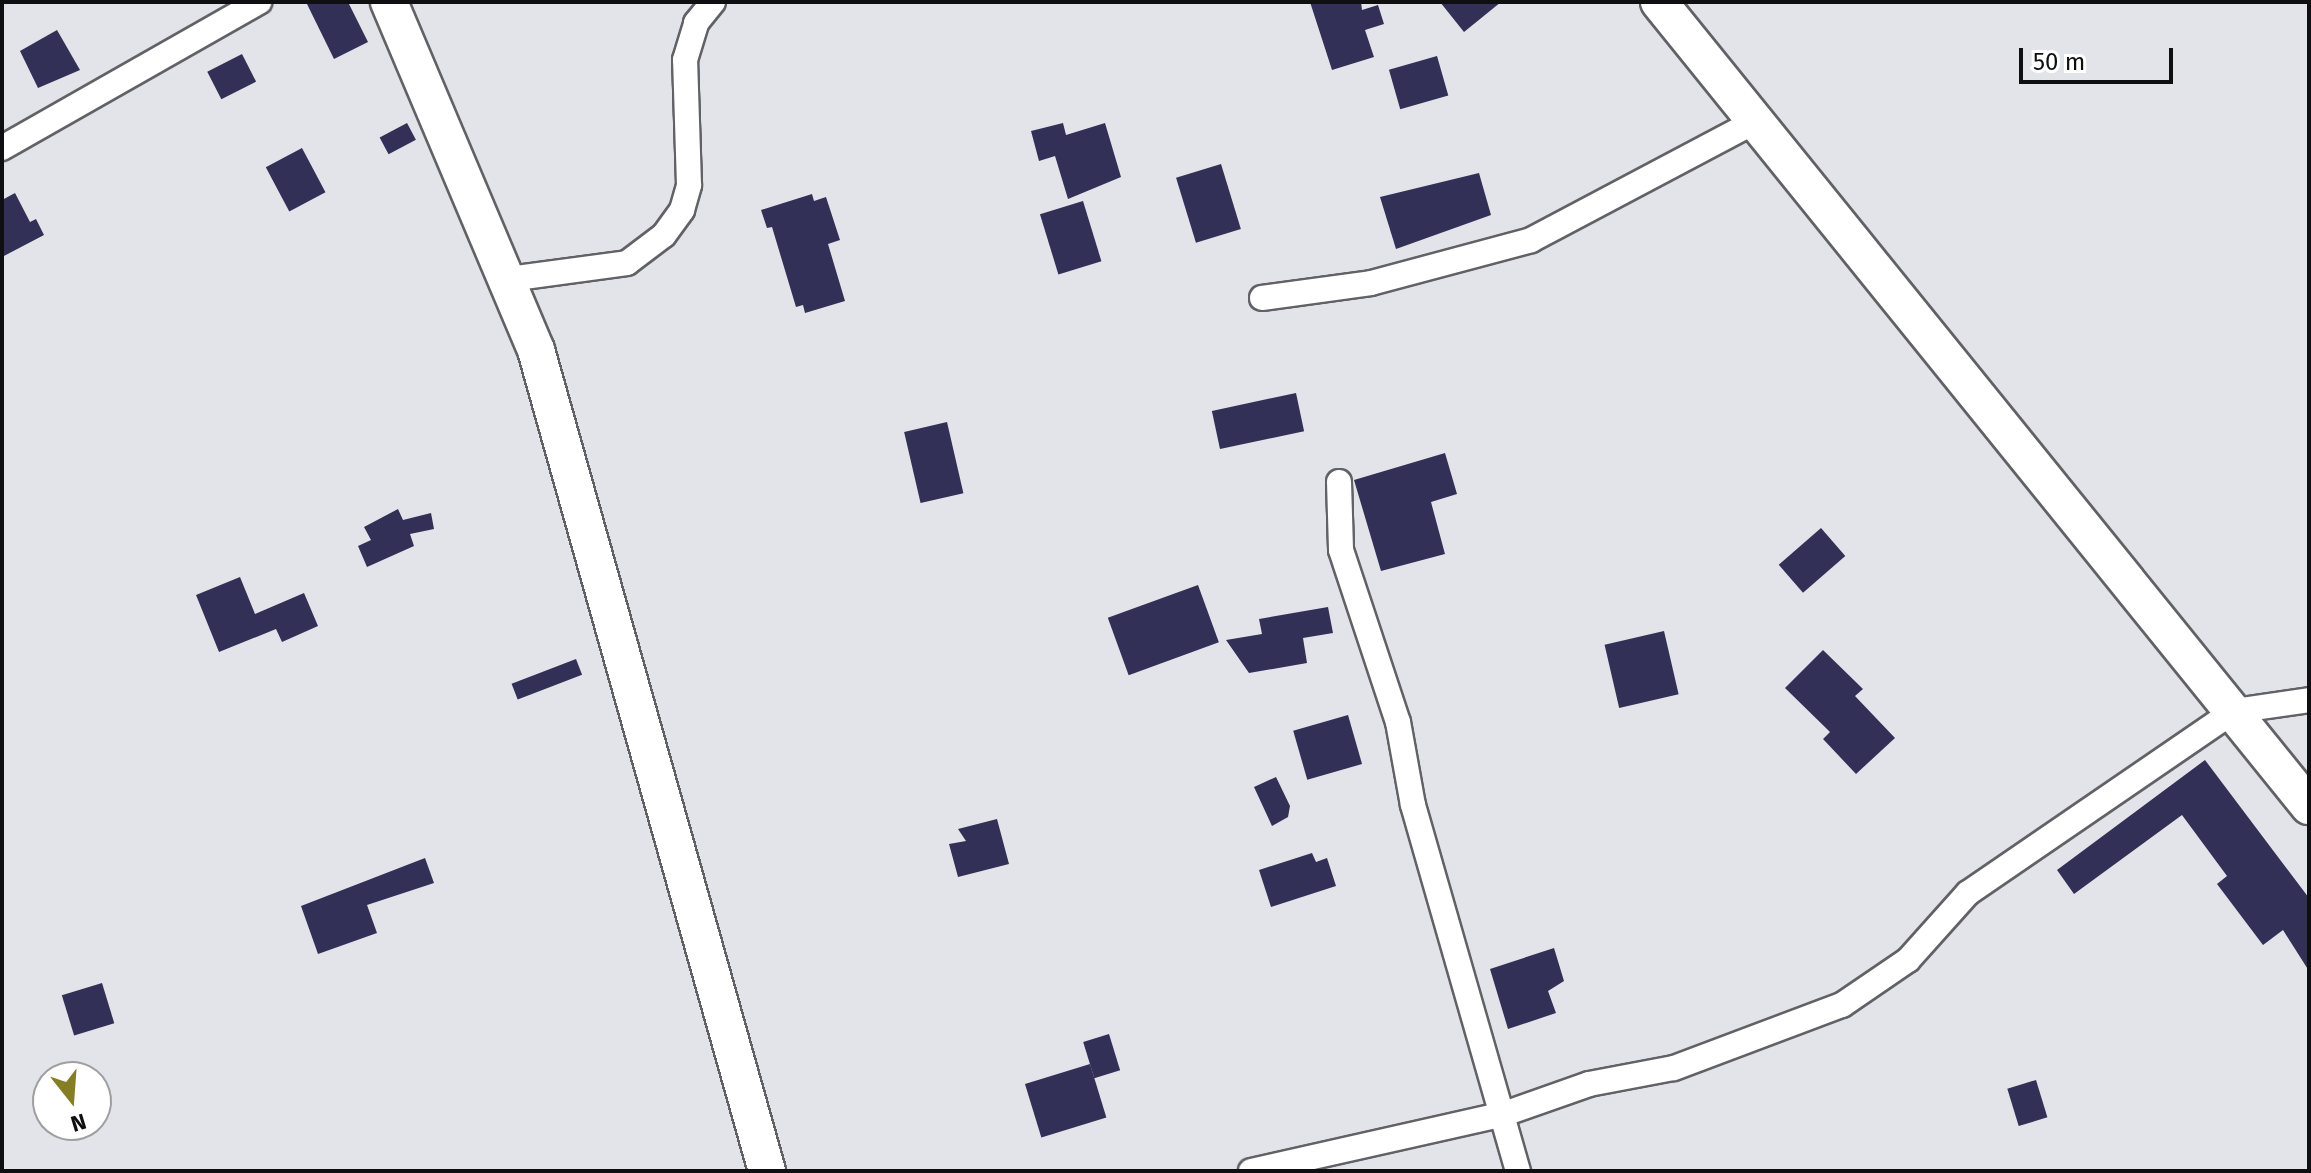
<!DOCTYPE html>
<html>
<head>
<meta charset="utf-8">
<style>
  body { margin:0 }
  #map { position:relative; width:2311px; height:1173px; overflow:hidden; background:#e3e3ea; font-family:"Fira Sans",sans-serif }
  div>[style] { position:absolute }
  .building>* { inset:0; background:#323056; transform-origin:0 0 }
  .roads { filter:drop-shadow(2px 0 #616166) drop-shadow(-2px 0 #616166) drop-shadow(0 2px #616166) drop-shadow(0 -2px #616166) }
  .street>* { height:24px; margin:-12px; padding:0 12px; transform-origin:12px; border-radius:12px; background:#fff }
  .secondary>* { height:36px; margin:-18px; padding:0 18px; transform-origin:18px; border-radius:18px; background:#fff }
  span { translate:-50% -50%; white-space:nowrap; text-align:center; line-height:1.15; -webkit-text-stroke:8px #fff; paint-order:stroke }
  .frame { position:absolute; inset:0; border:4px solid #0f0f12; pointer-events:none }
  .north { position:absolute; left:32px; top:1061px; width:80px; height:80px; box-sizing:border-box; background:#fff; border:2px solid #9f9fa0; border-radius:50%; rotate:163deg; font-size:22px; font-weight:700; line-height:32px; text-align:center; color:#0f0f12 }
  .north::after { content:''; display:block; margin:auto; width:28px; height:36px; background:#857e24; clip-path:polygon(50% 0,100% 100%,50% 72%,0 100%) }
  .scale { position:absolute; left:2019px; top:48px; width:154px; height:36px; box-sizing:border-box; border:4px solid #0f0f12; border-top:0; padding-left:10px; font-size:24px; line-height:28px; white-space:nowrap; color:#0f0f12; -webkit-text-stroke:6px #fff; paint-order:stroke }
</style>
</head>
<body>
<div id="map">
  <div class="building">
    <div style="clip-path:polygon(306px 2px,348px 2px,368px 42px,334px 59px)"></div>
    <div style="clip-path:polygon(1310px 2px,1361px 2px,1362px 10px,1378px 5px,1384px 24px,1365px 30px,1374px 57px,1332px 70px)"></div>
    <div style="clip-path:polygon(1440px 2px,1501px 2px,1464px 32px)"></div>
    <div style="clip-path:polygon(57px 30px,80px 70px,38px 88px,20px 51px)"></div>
    <div style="left:242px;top:54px;width:31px;height:39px;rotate:63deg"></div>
    <div style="left:1437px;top:56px;width:41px;height:50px;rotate:74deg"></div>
    <div style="left:407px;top:123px;width:19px;height:31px;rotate:62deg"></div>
    <div style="clip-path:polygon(1063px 123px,1066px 135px,1105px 123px,1121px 177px,1068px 199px,1055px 156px,1039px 161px,1031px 131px)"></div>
    <div style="left:302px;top:148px;width:50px;height:41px;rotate:62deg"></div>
    <div style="left:1221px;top:164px;width:68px;height:47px;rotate:73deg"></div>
    <div style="clip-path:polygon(1479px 173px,1491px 215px,1396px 249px,1380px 197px)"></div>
    <div style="clip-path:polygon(15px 193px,30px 222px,36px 219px,44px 235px,2px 257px,2px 200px)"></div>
    <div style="clip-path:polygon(812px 194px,814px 201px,826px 197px,840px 240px,828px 244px,845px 301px,805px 313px,803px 305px,796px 307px,772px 227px,767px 228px,761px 210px)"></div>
    <div style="left:1083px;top:201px;width:63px;height:45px;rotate:73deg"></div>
    <div style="left:1296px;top:393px;width:39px;height:86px;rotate:78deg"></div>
    <div style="left:947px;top:422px;width:73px;height:44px;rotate:77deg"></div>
    <div style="clip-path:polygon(1445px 453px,1457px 494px,1431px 502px,1445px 554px,1381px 571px,1354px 480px)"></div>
    <div style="clip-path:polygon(398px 509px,403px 520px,431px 513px,434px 529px,410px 534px,414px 546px,367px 567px,358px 546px,371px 540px,364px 527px)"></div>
    <div style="left:1821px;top:528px;width:37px;height:56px;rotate:49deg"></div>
    <div style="clip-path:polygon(240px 577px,255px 614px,304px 593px,318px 626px,282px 642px,276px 629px,219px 652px,196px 595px)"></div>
    <div style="left:1198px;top:585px;width:61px;height:96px;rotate:70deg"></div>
    <div style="clip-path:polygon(1328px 607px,1333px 633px,1303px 638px,1307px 663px,1249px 673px,1226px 640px,1262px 634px,1259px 619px)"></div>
    <div style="left:1664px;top:631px;width:65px;height:61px;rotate:77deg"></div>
    <div style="clip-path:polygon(1823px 650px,1863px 689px,1855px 696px,1895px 738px,1856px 774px,1823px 739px,1830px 732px,1785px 688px)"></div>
    <div style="left:576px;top:659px;width:17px;height:69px;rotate:69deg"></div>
    <div style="left:1348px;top:715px;width:51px;height:57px;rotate:74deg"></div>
    <div style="clip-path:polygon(2205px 760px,2309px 898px,2309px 971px,2283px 930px,2263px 945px,2217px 884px,2227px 876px,2182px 815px,2074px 894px,2057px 870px)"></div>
    <div style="clip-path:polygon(1276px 777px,1290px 806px,1288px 817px,1272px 826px,1254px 787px)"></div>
    <div style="clip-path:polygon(997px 819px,1009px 864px,958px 877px,949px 844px,966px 841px,958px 829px)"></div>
    <div style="clip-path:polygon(1312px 853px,1316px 862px,1327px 858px,1336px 886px,1271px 907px,1259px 870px)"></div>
    <div style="clip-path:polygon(425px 858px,434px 883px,367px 905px,377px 933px,318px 954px,301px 906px)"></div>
    <div style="clip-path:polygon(1554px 948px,1564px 981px,1548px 991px,1556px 1013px,1508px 1029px,1490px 969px)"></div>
    <div style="left:102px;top:983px;width:42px;height:42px;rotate:73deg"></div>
    <div style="left:1109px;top:1034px;width:38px;height:27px;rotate:73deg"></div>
    <div style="left:1090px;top:1064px;width:56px;height:68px;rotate:73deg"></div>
    <div style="left:2036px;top:1080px;width:39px;height:30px;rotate:73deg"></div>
  </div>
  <div class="roads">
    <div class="street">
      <div style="left:2px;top:148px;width:296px;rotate:-29.6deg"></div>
      <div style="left:509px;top:279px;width:119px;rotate:-7.7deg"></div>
      <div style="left:627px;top:263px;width:46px;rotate:-37.1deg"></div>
      <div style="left:664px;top:235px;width:31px;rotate:-54deg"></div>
      <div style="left:682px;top:210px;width:26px;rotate:-74deg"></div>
      <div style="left:689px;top:185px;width:125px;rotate:-91.8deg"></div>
      <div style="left:685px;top:60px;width:39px;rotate:-73deg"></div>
      <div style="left:696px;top:23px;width:27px;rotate:-51deg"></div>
      <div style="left:1262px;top:298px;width:110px;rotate:-7.8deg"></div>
      <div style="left:1371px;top:283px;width:166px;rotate:-15deg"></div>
      <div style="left:1531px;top:240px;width:255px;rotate:-27.9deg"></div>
      <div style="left:1339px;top:482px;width:68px;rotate:88.3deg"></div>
      <div style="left:1341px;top:550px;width:181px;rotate:71.7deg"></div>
      <div style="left:1398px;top:722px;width:84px;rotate:79.8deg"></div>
      <div style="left:1413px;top:805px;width:381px;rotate:74deg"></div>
      <div style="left:1251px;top:1171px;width:259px;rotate:-12.7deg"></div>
      <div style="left:1504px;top:1114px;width:90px;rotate:-19.4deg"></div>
      <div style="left:1589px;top:1084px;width:86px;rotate:-10.7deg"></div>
      <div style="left:1674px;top:1068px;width:179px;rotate:-20.6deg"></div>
      <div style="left:1842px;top:1005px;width:80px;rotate:-34.3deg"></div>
      <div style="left:1908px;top:960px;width:90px;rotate:-48.2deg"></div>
      <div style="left:1968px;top:893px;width:322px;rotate:-34.4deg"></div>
      <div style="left:2234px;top:711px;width:76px;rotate:-8.3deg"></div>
    </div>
    <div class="secondary">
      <div style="left:389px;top:2px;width:378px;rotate:67.1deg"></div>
      <div style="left:536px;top:350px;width:853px;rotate:74.29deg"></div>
      <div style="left:1659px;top:2px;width:1034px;rotate:51.05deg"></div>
    </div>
  </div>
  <div class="frame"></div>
  <div class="north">N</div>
  <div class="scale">50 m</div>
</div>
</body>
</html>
